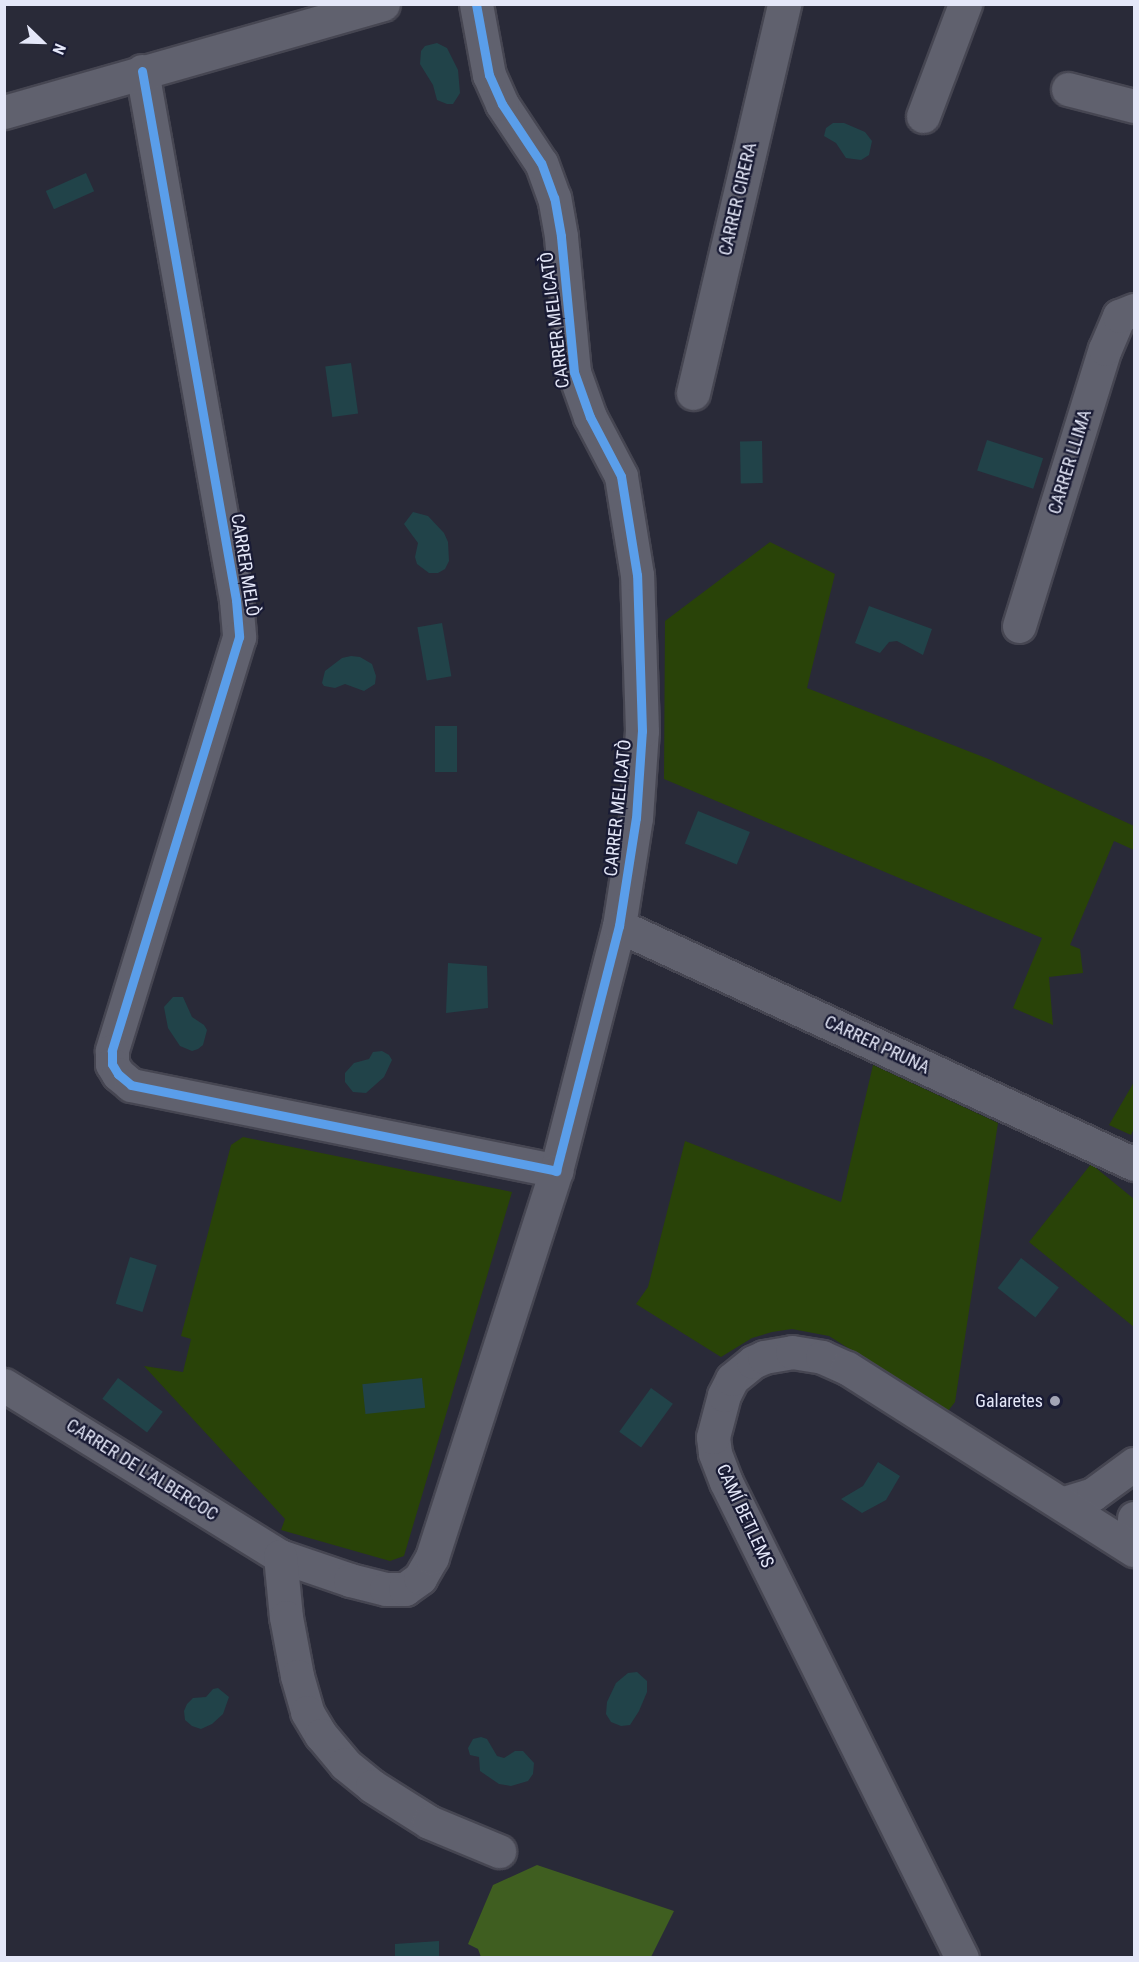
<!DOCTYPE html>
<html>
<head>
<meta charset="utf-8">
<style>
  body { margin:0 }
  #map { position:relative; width:1139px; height:1962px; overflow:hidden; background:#292a38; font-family:"Roboto Condensed",sans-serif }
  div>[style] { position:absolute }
  .green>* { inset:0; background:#294308 }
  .forest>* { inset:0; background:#3f5e20 }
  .water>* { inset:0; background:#214349; transform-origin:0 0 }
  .roads { filter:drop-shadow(2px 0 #464652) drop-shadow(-2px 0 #464652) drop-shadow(0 2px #464652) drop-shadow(0 -2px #464652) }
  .minor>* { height:33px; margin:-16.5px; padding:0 16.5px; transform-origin:16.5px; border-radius:16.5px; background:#60616e }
  .cycleway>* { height:9px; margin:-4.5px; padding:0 4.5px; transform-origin:4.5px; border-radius:4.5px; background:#5a9eea }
  .dots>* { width:16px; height:16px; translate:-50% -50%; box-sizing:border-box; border:3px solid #191b34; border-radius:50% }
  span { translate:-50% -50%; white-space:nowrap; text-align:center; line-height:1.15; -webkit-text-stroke:4.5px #191b34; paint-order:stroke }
  .street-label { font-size:18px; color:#e4e7f8 }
  .poi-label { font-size:18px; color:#e4e7f8 }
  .right { translate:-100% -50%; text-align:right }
  .frame { position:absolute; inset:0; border:6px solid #e4e7f8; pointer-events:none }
  .north { position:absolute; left:12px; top:12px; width:60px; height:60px; -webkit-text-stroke:4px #191b34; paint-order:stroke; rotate:113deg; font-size:16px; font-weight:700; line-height:24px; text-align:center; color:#e4e7f8 }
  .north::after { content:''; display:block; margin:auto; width:21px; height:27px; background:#e4e7f8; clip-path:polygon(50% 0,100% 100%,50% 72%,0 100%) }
</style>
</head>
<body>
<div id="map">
  <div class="green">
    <div style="clip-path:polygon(770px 542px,835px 574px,807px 688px,991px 760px,1134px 826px,1134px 850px,1114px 841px,1070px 945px,1080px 949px,1083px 973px,1049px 977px,1053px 1025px,1013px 1008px,1042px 938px,664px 779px,665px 621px)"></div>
    <div style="clip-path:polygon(873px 1065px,998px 1123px,955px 1402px,948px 1411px,829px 1336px,792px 1329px,772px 1332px,752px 1338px,721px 1357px,636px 1304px,648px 1287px,685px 1141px,841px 1202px)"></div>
    <div style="clip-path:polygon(1134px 1082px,1134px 1128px,1131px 1135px,1109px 1125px)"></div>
    <div style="clip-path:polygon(243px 1137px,512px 1192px,404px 1556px,390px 1561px,281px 1530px,285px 1519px,144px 1366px,183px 1372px,191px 1339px,181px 1336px,231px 1145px)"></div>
    <div style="clip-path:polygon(1091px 1164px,1134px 1199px,1134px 1327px,1029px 1242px)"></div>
  </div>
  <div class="forest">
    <div style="clip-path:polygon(537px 1865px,674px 1911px,651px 1957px,481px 1957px,478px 1949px,468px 1944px,493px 1885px)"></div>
  </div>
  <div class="water">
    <div style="clip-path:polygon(437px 43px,447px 48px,458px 70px,460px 93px,453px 104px,447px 104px,437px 100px,433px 85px,420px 64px,421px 51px,425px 46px)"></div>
    <div style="clip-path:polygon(833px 123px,844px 123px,865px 132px,872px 141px,869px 155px,861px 160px,846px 158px,836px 143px,824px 136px,826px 128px)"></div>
    <div style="left:86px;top:173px;width:20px;height:44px;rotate:66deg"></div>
    <div style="left:351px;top:363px;width:51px;height:26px;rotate:82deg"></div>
    <div style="left:987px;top:440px;width:59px;height:32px;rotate:18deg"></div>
    <div style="left:762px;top:441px;width:42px;height:22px;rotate:89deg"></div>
    <div style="clip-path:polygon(413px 512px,428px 516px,444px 533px,448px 542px,449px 561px,445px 569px,438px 573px,429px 573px,417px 564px,415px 557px,418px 543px,404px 524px)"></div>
    <div style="clip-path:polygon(869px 606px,932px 629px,923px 655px,897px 641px,889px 642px,880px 653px,855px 643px)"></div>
    <div style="left:442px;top:623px;width:54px;height:25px;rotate:80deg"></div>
    <div style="clip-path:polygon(351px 656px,360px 657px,372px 664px,376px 676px,375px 684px,364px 691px,345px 684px,335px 688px,324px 686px,322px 683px,325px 671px,342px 658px)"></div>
    <div style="left:435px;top:726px;width:22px;height:46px"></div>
    <div style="left:698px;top:811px;width:56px;height:35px;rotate:22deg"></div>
    <div style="clip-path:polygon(448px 963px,487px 966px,488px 1008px,446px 1013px)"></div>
    <div style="clip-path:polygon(173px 997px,183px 997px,192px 1017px,204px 1025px,207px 1030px,203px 1045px,198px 1049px,192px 1051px,180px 1046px,168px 1028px,164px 1007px)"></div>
    <div style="clip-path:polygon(382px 1051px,389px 1055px,392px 1060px,384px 1077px,366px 1093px,353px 1092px,345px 1082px,345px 1073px,354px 1063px,369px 1059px,373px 1052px)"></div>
    <div style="left:130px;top:1257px;width:28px;height:49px;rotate:17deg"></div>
    <div style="left:1021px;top:1258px;width:48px;height:38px;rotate:38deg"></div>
    <div style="left:118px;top:1378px;width:56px;height:26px;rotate:37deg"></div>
    <div style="left:422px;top:1378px;width:30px;height:60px;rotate:84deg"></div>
    <div style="left:651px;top:1388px;width:27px;height:54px;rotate:36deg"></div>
    <div style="clip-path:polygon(878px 1462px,900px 1476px,886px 1500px,862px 1513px,841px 1499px,863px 1486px)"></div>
    <div style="clip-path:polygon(637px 1672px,647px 1681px,647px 1692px,639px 1711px,630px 1725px,621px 1726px,611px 1722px,606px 1714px,607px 1702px,616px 1683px,628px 1673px)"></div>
    <div style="clip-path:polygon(218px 1688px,229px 1697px,223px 1714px,212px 1724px,201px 1729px,192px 1726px,185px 1720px,184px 1711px,187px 1704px,193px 1698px,206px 1697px,213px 1689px)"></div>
    <div style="clip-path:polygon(481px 1737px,487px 1739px,497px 1756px,504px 1758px,515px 1751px,523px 1751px,534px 1763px,533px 1774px,528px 1781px,511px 1786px,499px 1784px,480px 1771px,479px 1757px,470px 1755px,468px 1748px,473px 1739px)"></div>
    <div style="clip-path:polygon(439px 1941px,439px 1957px,395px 1957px,395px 1944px)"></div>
  </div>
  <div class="roads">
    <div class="minor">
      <div style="left:142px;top:71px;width:537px;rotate:79.92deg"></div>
      <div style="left:236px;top:600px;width:37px;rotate:85deg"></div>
      <div style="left:239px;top:637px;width:433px;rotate:107.1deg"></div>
      <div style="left:112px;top:1051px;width:13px;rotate:90deg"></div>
      <div style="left:112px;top:1064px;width:12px;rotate:59deg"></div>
      <div style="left:118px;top:1074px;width:17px;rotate:40deg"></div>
      <div style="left:131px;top:1085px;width:434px;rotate:11.4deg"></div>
      <div style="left:556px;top:1171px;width:253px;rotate:-75.6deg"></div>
      <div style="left:619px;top:926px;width:109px;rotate:-81.1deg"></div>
      <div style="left:636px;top:818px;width:87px;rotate:-86.1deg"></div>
      <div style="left:642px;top:731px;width:156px;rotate:-91.8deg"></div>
      <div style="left:637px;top:575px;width:100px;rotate:-99.2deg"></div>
      <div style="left:621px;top:476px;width:67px;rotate:-117.7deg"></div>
      <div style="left:590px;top:417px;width:48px;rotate:-109.6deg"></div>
      <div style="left:574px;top:372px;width:137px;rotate:-95.5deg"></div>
      <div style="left:561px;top:236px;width:39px;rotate:-100deg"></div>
      <div style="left:554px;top:198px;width:37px;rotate:-110deg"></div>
      <div style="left:541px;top:163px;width:71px;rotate:-123.5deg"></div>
      <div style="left:502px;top:104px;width:32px;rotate:-114deg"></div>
      <div style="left:489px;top:75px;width:72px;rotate:-100.4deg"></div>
      <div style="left:1068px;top:89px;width:68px;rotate:14.4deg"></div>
      <div style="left:4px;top:112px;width:394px;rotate:-15.9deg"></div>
      <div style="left:923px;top:116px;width:120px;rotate:-69.4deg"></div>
      <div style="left:693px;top:393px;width:400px;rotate:-76.8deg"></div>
      <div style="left:1019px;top:626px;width:290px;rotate:-72.8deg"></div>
      <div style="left:1105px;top:349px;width:36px;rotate:-67deg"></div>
      <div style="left:1119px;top:316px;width:16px;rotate:-22deg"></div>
      <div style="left:619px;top:926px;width:567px;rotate:24.8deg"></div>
      <div style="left:4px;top:1385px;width:325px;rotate:31.8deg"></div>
      <div style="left:280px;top:1556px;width:74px;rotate:18.9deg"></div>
      <div style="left:350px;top:1580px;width:37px;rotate:14deg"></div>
      <div style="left:386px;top:1589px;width:19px"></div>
      <div style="left:405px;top:1589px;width:19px;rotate:-36deg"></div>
      <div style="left:420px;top:1578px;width:24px;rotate:-60deg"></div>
      <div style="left:432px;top:1557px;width:405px;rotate:-72.2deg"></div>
      <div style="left:1064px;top:1503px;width:30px;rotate:-17deg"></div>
      <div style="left:1093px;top:1494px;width:51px;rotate:-36.2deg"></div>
      <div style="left:1134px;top:1518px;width:12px;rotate:90deg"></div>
      <div style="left:280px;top:1556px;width:61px;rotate:84.4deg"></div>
      <div style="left:286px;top:1617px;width:60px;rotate:79.4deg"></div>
      <div style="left:297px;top:1676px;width:37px;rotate:74deg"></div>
      <div style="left:307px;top:1712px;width:27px;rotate:59deg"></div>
      <div style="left:321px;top:1735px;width:38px;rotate:50deg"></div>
      <div style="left:345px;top:1764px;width:35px;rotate:39deg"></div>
      <div style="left:372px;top:1786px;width:67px;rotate:32.3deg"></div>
      <div style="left:429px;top:1822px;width:76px;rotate:22.5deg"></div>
      <div style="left:962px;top:1958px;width:531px;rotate:-116.37deg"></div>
      <div style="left:726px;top:1482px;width:31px;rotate:-111deg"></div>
      <div style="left:715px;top:1453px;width:16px;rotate:-97deg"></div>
      <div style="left:713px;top:1437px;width:43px;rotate:-75.3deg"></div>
      <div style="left:724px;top:1395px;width:18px;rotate:-63deg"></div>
      <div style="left:732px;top:1379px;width:27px;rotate:-39deg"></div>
      <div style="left:753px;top:1362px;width:12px;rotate:-24deg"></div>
      <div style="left:764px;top:1357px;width:28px;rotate:-10deg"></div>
      <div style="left:792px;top:1352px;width:30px;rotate:9deg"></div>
      <div style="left:822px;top:1357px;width:27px;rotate:24deg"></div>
      <div style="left:847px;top:1368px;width:340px;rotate:32.4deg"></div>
    </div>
  </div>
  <div class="cycleway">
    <div style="left:142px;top:71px;width:537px;rotate:79.92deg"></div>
    <div style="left:236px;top:600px;width:37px;rotate:85deg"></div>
    <div style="left:239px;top:637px;width:433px;rotate:107.1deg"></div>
    <div style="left:112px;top:1051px;width:13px;rotate:90deg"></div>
    <div style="left:112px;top:1064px;width:12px;rotate:59deg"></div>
    <div style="left:118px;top:1074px;width:17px;rotate:40deg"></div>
    <div style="left:131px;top:1085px;width:434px;rotate:11.4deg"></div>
    <div style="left:556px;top:1171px;width:253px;rotate:-75.6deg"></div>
    <div style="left:619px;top:926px;width:109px;rotate:-81.1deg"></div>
    <div style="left:636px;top:818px;width:87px;rotate:-86.1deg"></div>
    <div style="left:642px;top:731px;width:156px;rotate:-91.8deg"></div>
    <div style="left:637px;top:575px;width:100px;rotate:-99.2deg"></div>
    <div style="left:621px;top:476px;width:67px;rotate:-117.7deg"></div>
    <div style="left:590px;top:417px;width:48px;rotate:-109.6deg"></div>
    <div style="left:574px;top:372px;width:137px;rotate:-95.5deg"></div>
    <div style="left:561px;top:236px;width:39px;rotate:-100deg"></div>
    <div style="left:554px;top:198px;width:37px;rotate:-110deg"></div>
    <div style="left:541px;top:163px;width:71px;rotate:-123.5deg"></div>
    <div style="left:502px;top:104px;width:32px;rotate:-114deg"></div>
    <div style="left:489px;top:75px;width:72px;rotate:-100.4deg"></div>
  </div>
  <div class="dots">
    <div style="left:1055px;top:1401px;background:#a3a5b5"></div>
  </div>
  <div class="street-label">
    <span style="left:738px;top:199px;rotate:-77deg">CARRER CIRERA</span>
    <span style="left:555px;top:320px;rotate:-97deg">CARRER MELICATÒ</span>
    <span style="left:1070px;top:462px;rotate:-73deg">CARRER LLIMA</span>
    <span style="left:245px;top:565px;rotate:81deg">CARRER MELÒ</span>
    <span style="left:618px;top:808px;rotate:-84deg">CARRER MELICATÒ</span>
    <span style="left:877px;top:1045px;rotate:25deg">CARRER PRUNA</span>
    <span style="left:142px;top:1470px;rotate:32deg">CARRER DE L'ALBERCOC</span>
    <span style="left:745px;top:1516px;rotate:65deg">CAMÍ BETLEMS</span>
  </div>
  <div class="poi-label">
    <span class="right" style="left:1043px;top:1401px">Galaretes</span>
  </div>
  <div class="frame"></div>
  <div class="north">N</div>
</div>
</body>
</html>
